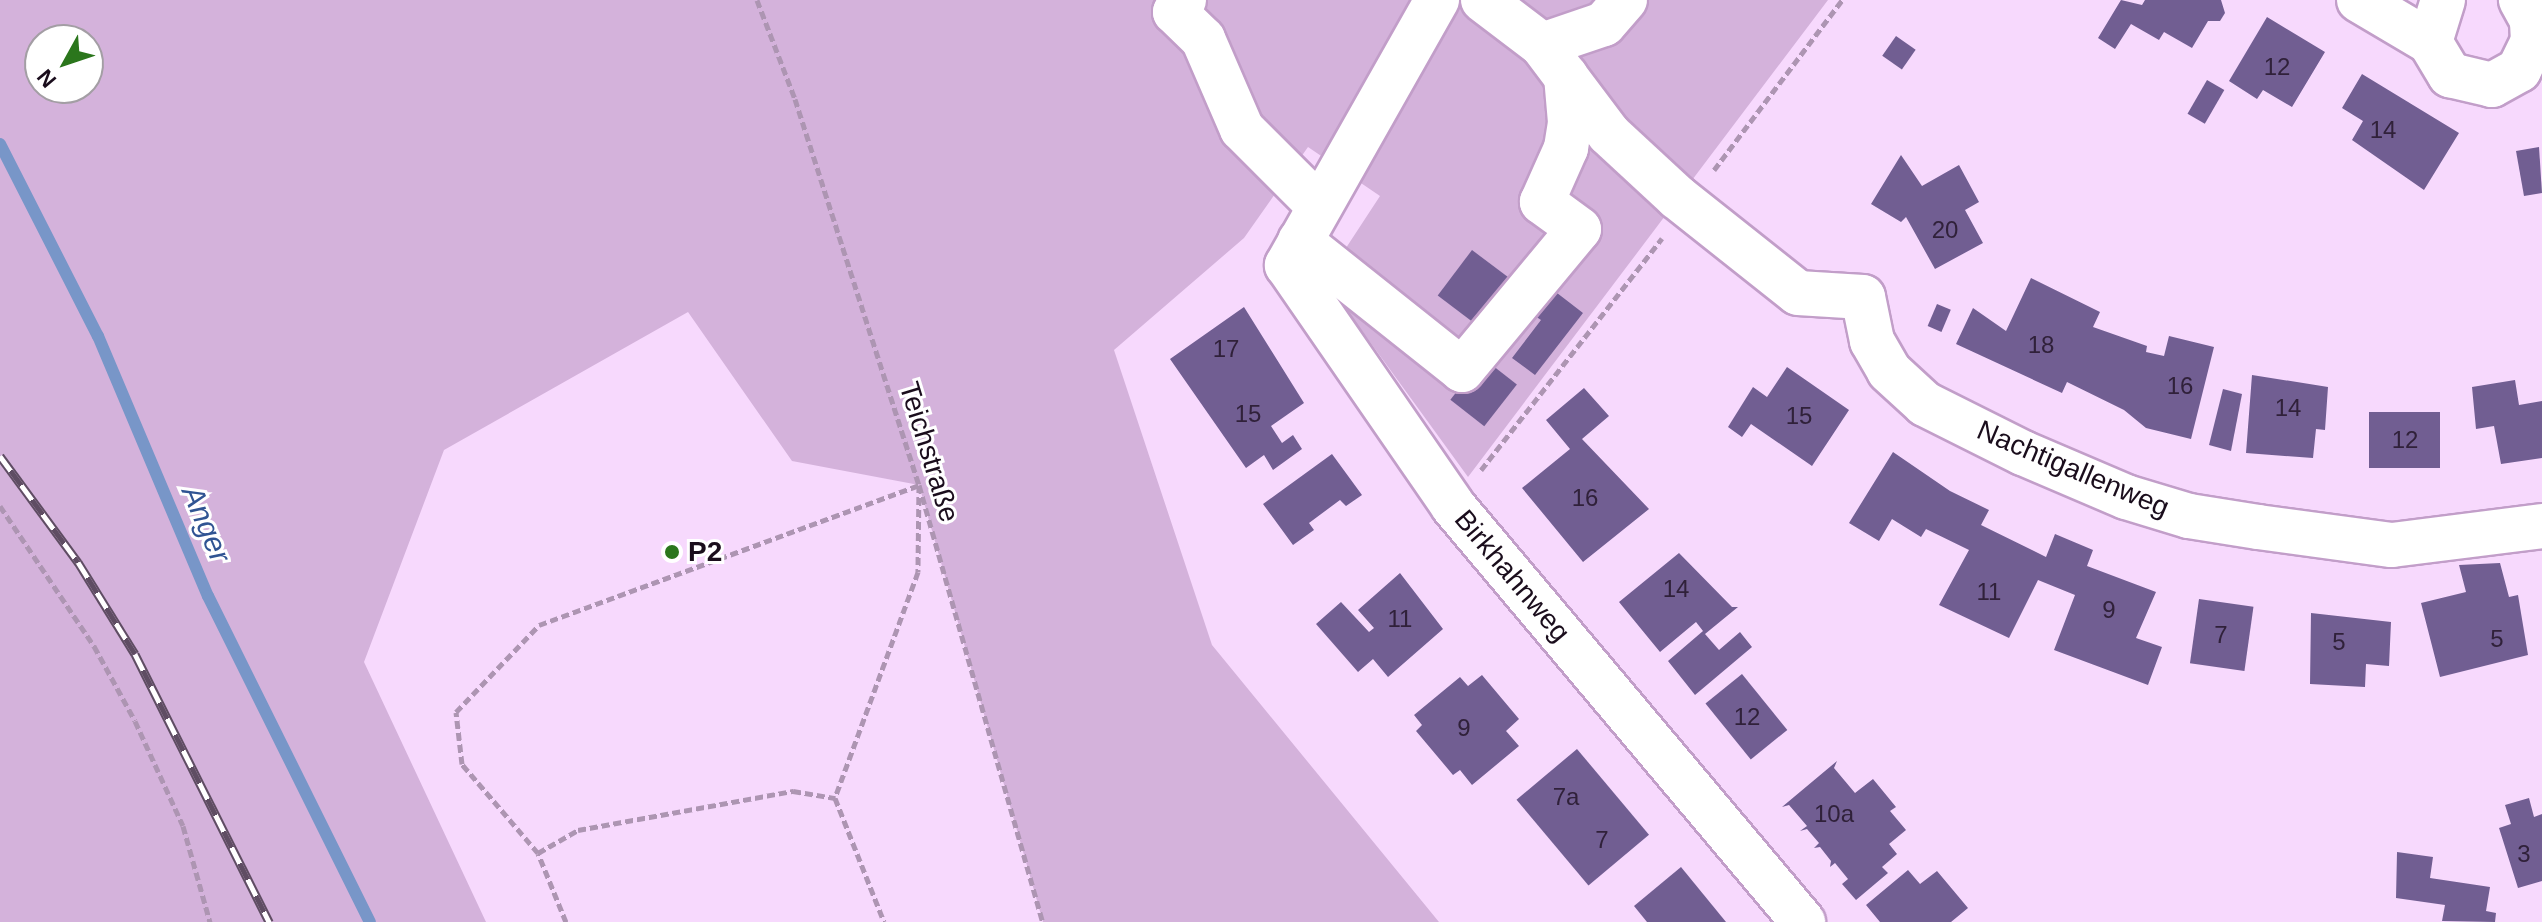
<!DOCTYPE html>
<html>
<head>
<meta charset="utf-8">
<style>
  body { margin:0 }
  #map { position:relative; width:2542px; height:922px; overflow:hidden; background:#f7d9fd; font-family:Arial,sans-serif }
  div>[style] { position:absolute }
  .green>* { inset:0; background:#d4b2db }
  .stream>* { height:12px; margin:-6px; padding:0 6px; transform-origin:6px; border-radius:6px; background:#7896c8 }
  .building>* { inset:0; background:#715e92; transform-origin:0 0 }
  .path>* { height:5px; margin-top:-2.5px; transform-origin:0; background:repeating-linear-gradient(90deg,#ad95b2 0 8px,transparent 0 12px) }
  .roads { filter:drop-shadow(2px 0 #c29ec9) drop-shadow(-2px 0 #c29ec9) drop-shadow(0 2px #c29ec9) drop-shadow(0 -2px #c29ec9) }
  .minor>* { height:44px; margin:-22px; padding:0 22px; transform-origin:22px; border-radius:22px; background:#fff }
  .rail>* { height:9px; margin-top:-4.5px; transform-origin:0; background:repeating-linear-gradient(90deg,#fff 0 18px,#5f4d63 0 36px); box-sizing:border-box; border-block:2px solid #5f4d63 }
  .dots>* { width:22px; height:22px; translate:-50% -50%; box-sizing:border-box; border:4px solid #fff; border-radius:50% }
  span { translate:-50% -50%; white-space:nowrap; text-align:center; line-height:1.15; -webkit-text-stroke:6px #fff; paint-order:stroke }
  .number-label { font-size:24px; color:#30213a }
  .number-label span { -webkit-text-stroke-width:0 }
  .street-label { font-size:28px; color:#1a0d1c }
  .poi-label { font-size:28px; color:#1a0d1c; font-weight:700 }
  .left { translate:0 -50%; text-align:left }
  .water-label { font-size:30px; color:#305493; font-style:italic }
  .north { position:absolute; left:24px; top:24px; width:80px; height:80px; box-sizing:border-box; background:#fff; border:2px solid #a39ea4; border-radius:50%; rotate:230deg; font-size:22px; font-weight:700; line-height:32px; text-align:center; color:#1a0d1c }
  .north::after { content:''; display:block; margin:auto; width:28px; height:36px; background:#2b761c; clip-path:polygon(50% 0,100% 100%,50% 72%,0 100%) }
</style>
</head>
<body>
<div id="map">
  <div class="green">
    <div style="clip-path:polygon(evenodd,0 0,1828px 0,1468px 477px,1325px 280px,1380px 196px,1308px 147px,1244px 238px,1114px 350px,1212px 645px,1439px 922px,1043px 922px,919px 485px,792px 461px,688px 312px,444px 450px,364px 662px,486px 922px,0 922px,0 0,40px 40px,88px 40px,88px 88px,40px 88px,40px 40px)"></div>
  </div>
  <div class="stream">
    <div style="left:0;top:144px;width:216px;rotate:63deg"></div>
    <div style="left:98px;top:336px;width:282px;rotate:67.1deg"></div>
    <div style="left:208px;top:596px;width:364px;rotate:63.6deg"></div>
  </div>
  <div class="building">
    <div style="clip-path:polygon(2121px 0,2142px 5px,2145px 0,2221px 0,2225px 13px,2220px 21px,2208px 21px,2192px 48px,2164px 32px,2159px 40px,2131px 24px,2115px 49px,2098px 38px)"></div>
    <div style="clip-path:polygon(2267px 17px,2325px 52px,2292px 107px,2263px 90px,2257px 99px,2229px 81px)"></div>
    <div style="left:1896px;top:36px;width:24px;height:24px;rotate:35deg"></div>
    <div style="clip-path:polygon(2362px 74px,2459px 133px,2424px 190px,2352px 140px,2363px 121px,2342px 108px)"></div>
    <div style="left:2207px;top:80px;width:20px;height:39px;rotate:30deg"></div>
    <div style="clip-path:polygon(2539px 147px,2542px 193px,2524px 196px,2516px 151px)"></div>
    <div style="clip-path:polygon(1901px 155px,1922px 186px,1959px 165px,1979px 202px,1965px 210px,1983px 243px,1935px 269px,1906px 217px,1901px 222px,1871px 204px)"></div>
    <div style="left:1472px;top:250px;width:60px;height:57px;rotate:37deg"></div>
    <div style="clip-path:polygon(2031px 278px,2100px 312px,2093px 327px,2147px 346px,2146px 352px,2164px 356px,2169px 336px,2214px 347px,2191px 439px,2146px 428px,2124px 410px,2067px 382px,2062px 393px,1956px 344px,1973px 308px,2006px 331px)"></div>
    <div style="clip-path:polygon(1548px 286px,1583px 313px,1535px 375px,1512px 358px,1541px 320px,1529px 312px)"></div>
    <div style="left:1937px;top:304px;width:15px;height:24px;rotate:23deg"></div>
    <div style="clip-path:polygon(1244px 307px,1304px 403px,1271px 426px,1282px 443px,1293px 435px,1302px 449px,1273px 470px,1264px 455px,1246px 468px,1170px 359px)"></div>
    <div style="left:1483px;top:358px;width:43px;height:53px;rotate:38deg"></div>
    <div style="clip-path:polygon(1787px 367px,1849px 410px,1812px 466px,1751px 424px,1742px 437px,1728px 427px,1753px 387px,1767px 397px)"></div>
    <div style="clip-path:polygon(2252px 375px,2328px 387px,2325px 430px,2316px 429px,2313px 458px,2246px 453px)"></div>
    <div style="clip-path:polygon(2515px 380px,2519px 405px,2542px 401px,2542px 458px,2501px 464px,2494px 426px,2476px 429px,2472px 387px)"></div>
    <div style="clip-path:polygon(1584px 388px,1609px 416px,1582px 439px,1649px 509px,1583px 562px,1522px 488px,1570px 449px,1546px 420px)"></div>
    <div style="clip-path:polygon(2223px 389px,2242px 394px,2231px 451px,2209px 445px)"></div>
    <div style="left:2369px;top:412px;width:71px;height:56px"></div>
    <div style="clip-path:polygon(1893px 452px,1950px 491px,1989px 510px,1981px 525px,2046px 557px,2055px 534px,2093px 550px,2087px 566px,2156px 592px,2136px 638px,2162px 647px,2148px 685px,2054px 650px,2075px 595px,2038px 580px,2009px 638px,1939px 605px,1969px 550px,1926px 529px,1921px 537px,1892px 519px,1879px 541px,1849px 523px)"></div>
    <div style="clip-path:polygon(1332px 454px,1362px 495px,1346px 506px,1340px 500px,1309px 523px,1314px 530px,1293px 545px,1263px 504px)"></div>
    <div style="clip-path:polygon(1679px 553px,1732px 607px,1738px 607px,1705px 634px,1719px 650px,1740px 632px,1752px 647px,1695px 695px,1668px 661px,1703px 631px,1696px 622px,1660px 652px,1619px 602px)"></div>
    <div style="clip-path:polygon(2500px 563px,2509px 597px,2518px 595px,2528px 655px,2440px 677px,2421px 603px,2466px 592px,2459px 565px)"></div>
    <div style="clip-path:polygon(1400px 573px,1443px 629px,1388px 677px,1373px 659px,1358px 672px,1316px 624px,1341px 602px,1369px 632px,1374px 628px,1358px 610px)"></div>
    <div style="left:2199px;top:599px;width:55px;height:65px;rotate:8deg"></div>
    <div style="clip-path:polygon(2311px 613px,2391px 622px,2389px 666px,2366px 664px,2365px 687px,2310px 684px)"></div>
    <div style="left:1742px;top:674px;width:72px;height:47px;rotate:51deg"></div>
    <div style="clip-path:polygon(1482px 675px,1519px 719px,1506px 731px,1519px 746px,1472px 785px,1460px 770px,1453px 775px,1416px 731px,1422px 725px,1414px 715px,1460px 677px,1468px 686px)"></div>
    <div style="left:1577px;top:749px;width:112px;height:79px;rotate:50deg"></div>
    <div style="clip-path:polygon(1837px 761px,1834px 768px,1855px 793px,1873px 779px,1896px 807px,1890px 811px,1906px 830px,1889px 844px,1897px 854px,1882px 867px,1888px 873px,1856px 900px,1842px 884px,1848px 879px,1835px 863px,1830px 867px,1831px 861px,1820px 847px,1814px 848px,1819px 843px,1807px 829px,1800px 831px,1807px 826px,1789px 805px,1782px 807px)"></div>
    <div style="clip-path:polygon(2529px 798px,2534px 817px,2542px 814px,2542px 881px,2518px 888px,2499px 828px,2511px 824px,2505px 805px)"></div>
    <div style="clip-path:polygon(2397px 852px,2433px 857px,2430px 878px,2490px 887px,2486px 911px,2496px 913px,2495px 922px,2442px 921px,2445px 905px,2396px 898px)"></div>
    <div style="clip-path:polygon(1681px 867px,1726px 922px,1647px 922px,1634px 906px)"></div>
    <div style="clip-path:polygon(1908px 870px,1920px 884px,1937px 871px,1968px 908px,1951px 922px,1880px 922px,1866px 905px)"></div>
  </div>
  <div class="path">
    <div style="left:757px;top:0;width:106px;rotate:69deg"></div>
    <div style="left:795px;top:99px;width:405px;rotate:72.2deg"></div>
    <div style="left:919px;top:485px;width:454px;rotate:74.2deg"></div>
    <div style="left:1714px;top:170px;width:213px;rotate:-53deg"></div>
    <div style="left:1481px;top:470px;width:294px;rotate:-52deg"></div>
    <div style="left:0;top:506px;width:169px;rotate:56.1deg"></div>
    <div style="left:94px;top:646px;width:85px;rotate:61.3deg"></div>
    <div style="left:135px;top:721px;width:115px;rotate:65.4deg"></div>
    <div style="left:183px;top:826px;width:100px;rotate:74.3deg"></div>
    <div style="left:538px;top:853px;width:46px;rotate:-29.9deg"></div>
    <div style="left:578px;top:830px;width:219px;rotate:-10.3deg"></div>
    <div style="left:793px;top:791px;width:43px;rotate:9.5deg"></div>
    <div style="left:566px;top:922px;width:74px;rotate:-112.1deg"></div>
    <div style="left:538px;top:853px;width:117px;rotate:-130.5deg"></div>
    <div style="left:462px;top:764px;width:52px;rotate:-96.6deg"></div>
    <div style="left:456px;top:712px;width:120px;rotate:-46.3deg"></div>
    <div style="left:539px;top:625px;width:405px;rotate:-20.2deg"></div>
    <div style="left:919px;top:485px;width:87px;rotate:90.7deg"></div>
    <div style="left:918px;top:572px;width:241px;rotate:110.2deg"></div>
    <div style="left:835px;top:798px;width:133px;rotate:68.4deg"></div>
  </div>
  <div class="roads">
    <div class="minor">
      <div style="left:1184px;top:0;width:15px;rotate:127deg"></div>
      <div style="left:1175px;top:12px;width:39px;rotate:44deg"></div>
      <div style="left:1203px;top:39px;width:98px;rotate:66.6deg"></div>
      <div style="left:1242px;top:129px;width:107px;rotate:45deg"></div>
      <div style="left:1437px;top:0;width:305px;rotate:119.5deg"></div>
      <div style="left:1287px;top:265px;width:293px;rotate:55.4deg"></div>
      <div style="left:1453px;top:506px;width:544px;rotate:49.92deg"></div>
      <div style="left:1483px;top:0;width:74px;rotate:37.3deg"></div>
      <div style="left:1542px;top:45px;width:111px;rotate:53deg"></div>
      <div style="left:1609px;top:134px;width:93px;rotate:42.8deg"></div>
      <div style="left:1677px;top:197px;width:154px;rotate:38.4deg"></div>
      <div style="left:1798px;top:293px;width:65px;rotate:3.5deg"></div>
      <div style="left:1863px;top:297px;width:45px;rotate:78.4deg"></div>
      <div style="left:1872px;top:341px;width:34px;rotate:60deg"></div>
      <div style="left:1889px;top:371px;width:49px;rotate:42.5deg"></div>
      <div style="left:1925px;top:404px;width:110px;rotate:26.6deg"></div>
      <div style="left:2023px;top:453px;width:112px;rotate:23.1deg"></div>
      <div style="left:2126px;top:497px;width:66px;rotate:16.8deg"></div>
      <div style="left:2189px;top:516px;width:70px;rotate:9.1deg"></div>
      <div style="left:2258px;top:527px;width:135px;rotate:7.7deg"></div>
      <div style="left:2392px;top:545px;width:151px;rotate:-7.2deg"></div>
      <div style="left:2359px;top:0;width:82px;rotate:30.6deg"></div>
      <div style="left:2430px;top:42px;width:39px;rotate:59deg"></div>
      <div style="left:2450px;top:75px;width:43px;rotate:13.4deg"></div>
      <div style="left:2492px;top:85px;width:31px;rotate:-29deg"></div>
      <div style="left:2519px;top:70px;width:32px;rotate:-64deg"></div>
      <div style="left:2533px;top:41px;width:21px;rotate:-93deg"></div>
      <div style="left:2532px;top:20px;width:23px;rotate:-119deg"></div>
      <div style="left:2430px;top:42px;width:44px;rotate:-72.8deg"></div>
      <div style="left:1542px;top:45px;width:65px;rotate:-18.7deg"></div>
      <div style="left:1604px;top:24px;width:32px;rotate:-49deg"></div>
      <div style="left:1300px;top:241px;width:207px;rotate:38.5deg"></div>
      <div style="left:1462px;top:370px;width:183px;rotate:-50.3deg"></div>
      <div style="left:1579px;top:229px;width:46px;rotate:-143.9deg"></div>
      <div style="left:1542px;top:202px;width:59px;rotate:-66deg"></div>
      <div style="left:1566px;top:148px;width:26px;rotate:-81deg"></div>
      <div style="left:1570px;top:122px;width:46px;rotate:-95deg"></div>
    </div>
  </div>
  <div class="rail">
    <div style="left:0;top:456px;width:132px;rotate:53.7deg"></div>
    <div style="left:78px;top:562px;width:108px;rotate:58.2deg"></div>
    <div style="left:135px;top:654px;width:300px;rotate:63.4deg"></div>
  </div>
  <div class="dots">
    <div style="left:672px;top:552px;background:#2b761c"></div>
  </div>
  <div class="number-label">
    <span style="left:2277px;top:67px">12</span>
    <span style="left:2383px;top:130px">14</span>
    <span style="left:1945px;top:230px">20</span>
    <span style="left:2041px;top:345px">18</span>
    <span style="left:1226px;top:349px">17</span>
    <span style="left:2180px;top:386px">16</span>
    <span style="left:2288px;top:408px">14</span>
    <span style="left:1248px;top:414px">15</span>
    <span style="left:1799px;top:416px">15</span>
    <span style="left:2405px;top:440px">12</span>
    <span style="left:1585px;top:498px">16</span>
    <span style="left:1676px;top:589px">14</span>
    <span style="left:1989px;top:592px">11</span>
    <span style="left:2109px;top:610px">9</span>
    <span style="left:1400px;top:619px">11</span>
    <span style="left:2221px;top:635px">7</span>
    <span style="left:2497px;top:639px">5</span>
    <span style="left:2339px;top:642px">5</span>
    <span style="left:1747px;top:717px">12</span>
    <span style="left:1464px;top:728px">9</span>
    <span style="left:1566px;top:797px">7a</span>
    <span style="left:1834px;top:814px">10a</span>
    <span style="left:1602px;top:840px">7</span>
    <span style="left:2524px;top:854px">3</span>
  </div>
  <div class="street-label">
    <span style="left:929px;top:452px;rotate:73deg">Teichstraße</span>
    <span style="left:2073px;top:469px;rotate:23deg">Nachtigallenweg</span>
    <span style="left:1512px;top:576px;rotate:50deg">Birkhahnweg</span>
  </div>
  <div class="poi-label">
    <span class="left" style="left:688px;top:552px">P2</span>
  </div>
  <div class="water-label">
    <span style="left:206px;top:524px;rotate:67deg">Anger</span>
  </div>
  <div class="north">N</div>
</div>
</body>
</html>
